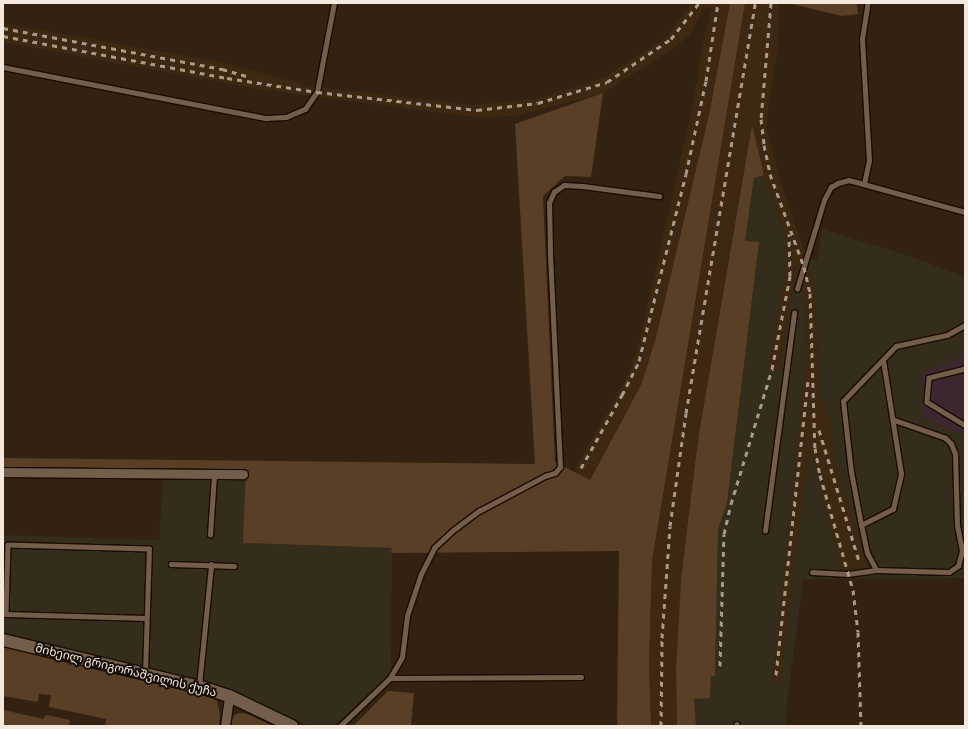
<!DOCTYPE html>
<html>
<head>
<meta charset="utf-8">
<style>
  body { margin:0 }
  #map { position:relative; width:968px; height:729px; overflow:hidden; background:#321; font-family:"PT Serif","Noto Sans Georgian",serif }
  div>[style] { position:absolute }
  .commercial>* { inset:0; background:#3a272f }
  .industrial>* { inset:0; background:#342d1c }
  .built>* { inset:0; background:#3f2811 }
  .green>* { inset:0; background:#593f25 }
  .roads { filter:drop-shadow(1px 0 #1b0b00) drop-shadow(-1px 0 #1b0b00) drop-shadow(0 1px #1b0b00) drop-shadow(0 -1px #1b0b00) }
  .lane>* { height:4.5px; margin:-2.25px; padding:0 2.25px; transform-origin:2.25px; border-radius:2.25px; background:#725e4b }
  .street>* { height:9px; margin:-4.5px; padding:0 4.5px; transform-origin:4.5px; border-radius:4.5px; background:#725e4b }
  .secondary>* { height:12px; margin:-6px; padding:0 6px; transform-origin:6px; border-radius:6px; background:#725e4b }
  .rail>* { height:3px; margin-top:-1.5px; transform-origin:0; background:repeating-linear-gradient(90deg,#a89a8d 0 5px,transparent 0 10px) }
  span { translate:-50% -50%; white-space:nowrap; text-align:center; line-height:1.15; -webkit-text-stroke:4px #150d07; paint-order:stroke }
  .street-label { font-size:12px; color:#f5e9de }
  .frame { position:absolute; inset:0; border:4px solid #f5e9de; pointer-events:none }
</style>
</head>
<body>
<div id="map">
  <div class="commercial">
    <div style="clip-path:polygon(965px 350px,965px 436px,924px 418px,921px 372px,956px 359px)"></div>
  </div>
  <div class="industrial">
    <div style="clip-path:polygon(764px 175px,785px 236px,785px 274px,768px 369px,779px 371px,796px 266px,801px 274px,805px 295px,807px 353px,772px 682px,780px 683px,808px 454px,812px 455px,841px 570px,867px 566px,837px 470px,826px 402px,820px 399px,815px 298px,807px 258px,817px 261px,822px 229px,909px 256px,965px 277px,965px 350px,956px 359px,921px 372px,924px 418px,965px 436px,965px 578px,803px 579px,786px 711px,786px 726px,696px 726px,694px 698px,710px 698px,711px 676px,715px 675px,718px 530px,727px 503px,759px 243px,745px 241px,754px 177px)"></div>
    <div style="clip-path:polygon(163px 478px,246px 479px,244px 543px,392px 548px,391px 673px,334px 726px,310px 726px,216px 684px,3px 635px,3px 535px,159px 540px)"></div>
  </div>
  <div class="built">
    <div style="clip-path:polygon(692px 3px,730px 3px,709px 115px,656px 337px,642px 383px,589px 480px,574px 471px,627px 378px,638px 347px,693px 105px,703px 41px,712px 8px,703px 9px,690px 35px,674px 48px,603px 93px,520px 115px,482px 118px,257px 89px,3px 42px,3px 23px,225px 63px,308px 86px,474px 105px,537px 99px,605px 77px,667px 37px)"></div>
    <div style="clip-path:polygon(745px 3px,779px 3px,778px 47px,768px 109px,767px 131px,781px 183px,811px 270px,815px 298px,820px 399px,826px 402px,837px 470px,867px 567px,841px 570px,812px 455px,808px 454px,780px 683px,772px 683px,807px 353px,806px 309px,801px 274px,796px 266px,779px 371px,768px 369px,785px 274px,785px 236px,764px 175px,752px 126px,723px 290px,691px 496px,681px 580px,676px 669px,677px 726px,651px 726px,649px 663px,652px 561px)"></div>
  </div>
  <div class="green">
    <div style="clip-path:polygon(730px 3px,745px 3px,652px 561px,649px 663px,651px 726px,617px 726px,619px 551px,391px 553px,392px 548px,243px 543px,246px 469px,3px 468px,3px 458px,535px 464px,515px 124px,603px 93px,591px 177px,565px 176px,543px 196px,555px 462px,590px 480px,642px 383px,656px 337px,709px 115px)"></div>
    <div style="clip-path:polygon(788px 3px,857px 3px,858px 14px,842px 16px)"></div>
    <div style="clip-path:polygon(752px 125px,764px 175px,754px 178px,745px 241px,759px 242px,727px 503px,718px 530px,715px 676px,711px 676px,710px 698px,694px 699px,696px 726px,677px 726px,676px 669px,681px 580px,691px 496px,699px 434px)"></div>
    <div style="clip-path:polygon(3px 647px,207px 695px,217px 701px,220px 716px,219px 726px,105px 726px,106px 719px,49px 707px,51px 695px,39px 694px,38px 702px,3px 696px)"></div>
    <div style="clip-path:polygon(388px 691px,414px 693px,411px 726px,353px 726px)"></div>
    <div style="clip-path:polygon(4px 710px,43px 719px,46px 715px,70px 720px,69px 726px,3px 726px)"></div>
    <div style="clip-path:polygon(240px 713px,247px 714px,273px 726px,229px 726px,234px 715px)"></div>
  </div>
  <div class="roads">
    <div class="lane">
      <div style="left:3px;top:67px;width:268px;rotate:11deg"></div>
      <div style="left:266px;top:118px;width:20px;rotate:-3deg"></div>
      <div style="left:286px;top:117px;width:21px;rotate:-23deg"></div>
      <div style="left:305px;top:109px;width:21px;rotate:-55deg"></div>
      <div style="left:317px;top:92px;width:91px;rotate:-79.2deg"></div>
      <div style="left:864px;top:184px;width:24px;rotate:-78deg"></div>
      <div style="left:869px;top:161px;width:122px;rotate:-93.3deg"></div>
      <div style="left:862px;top:39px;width:36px;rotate:-81deg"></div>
      <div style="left:797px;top:289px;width:93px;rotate:-73.1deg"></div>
      <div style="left:824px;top:200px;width:15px;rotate:-62deg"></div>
      <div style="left:831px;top:187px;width:8px;rotate:-30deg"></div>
      <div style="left:838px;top:183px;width:11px;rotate:-15deg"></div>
      <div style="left:849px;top:180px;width:120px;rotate:15.4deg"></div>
      <div style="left:965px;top:369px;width:37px;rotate:166deg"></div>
      <div style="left:929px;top:378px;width:24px;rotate:95deg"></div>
      <div style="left:927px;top:402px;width:44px;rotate:31.2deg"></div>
      <div style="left:861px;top:525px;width:36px;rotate:-27deg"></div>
      <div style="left:893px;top:509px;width:36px;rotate:-77deg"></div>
      <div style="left:901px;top:474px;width:115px;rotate:-99deg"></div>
      <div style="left:765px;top:531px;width:220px;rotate:-82.4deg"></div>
      <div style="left:210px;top:535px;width:61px;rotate:-86.2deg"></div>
      <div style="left:171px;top:564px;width:63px;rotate:1.8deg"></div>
      <div style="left:876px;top:570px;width:19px;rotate:-118deg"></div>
      <div style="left:867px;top:553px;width:29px;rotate:-102deg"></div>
      <div style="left:861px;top:525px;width:54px;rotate:-100.7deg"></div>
      <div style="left:851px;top:472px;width:71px;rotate:-96.4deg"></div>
      <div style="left:843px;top:401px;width:76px;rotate:-46.1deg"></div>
      <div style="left:896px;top:346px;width:52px;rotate:-12.2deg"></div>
      <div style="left:947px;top:335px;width:21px;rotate:-29deg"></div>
      <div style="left:812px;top:572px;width:36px;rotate:3deg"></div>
      <div style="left:848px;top:574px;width:28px;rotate:-8deg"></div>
      <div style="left:876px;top:570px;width:73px;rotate:1.6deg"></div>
      <div style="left:949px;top:572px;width:11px;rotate:-34deg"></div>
      <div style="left:958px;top:566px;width:16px;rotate:-75deg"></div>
      <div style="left:962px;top:551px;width:26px;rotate:-101deg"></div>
      <div style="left:957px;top:525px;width:71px;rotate:-91.6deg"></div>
      <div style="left:955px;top:454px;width:11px;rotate:-112deg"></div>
      <div style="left:951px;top:444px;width:8px;rotate:-135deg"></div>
      <div style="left:945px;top:438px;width:55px;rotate:-160.9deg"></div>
      <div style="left:145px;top:674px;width:125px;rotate:-88.2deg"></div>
      <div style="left:149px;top:549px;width:141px;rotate:-178.4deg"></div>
      <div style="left:8px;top:545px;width:69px;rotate:91.7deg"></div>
      <div style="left:6px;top:614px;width:140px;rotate:1.6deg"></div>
      <div style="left:390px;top:678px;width:24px;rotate:-60deg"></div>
      <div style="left:402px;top:657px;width:41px;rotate:-83deg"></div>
      <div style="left:407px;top:616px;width:44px;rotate:-71.6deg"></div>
      <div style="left:421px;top:574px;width:29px;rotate:-63deg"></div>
      <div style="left:434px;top:548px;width:25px;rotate:-43deg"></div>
      <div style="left:452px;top:531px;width:34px;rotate:-37deg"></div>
      <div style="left:479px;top:511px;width:75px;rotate:-27.9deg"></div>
      <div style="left:545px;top:476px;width:10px;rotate:-17deg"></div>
      <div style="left:555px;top:473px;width:8px;rotate:-50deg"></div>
      <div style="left:560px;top:467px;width:216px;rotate:-92.7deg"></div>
      <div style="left:550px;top:251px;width:48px;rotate:-91.2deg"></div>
      <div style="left:549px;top:203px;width:12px;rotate:-66deg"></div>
      <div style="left:554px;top:192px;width:12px;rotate:-35deg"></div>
      <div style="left:564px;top:185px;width:19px;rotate:3deg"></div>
      <div style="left:583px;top:186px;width:77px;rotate:7.5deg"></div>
      <div style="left:199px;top:686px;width:122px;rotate:-84.3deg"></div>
      <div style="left:737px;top:724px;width:2px;rotate:90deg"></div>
      <div style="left:340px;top:726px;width:69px;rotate:-43.8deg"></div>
      <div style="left:390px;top:678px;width:191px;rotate:-0.3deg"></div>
    </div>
    <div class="street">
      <div style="left:3px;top:472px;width:240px;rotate:0.5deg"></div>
      <div style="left:225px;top:726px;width:30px;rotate:-82deg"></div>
    </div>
    <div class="secondary">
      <div style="left:3px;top:640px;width:207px;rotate:13.4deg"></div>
      <div style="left:204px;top:688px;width:26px;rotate:18deg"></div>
      <div style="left:229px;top:696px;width:70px;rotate:25.5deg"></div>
    </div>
  </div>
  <div class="rail">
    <div style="left:771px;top:3px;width:116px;rotate:94.9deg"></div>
    <div style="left:761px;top:119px;width:26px;rotate:83deg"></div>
    <div style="left:764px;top:145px;width:30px;rotate:78deg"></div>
    <div style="left:770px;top:174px;width:99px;rotate:69.9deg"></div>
    <div style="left:804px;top:267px;width:27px;rotate:77deg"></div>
    <div style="left:810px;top:293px;width:155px;rotate:88.2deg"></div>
    <div style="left:815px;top:448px;width:27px;rotate:80deg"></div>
    <div style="left:820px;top:475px;width:120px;rotate:74deg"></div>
    <div style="left:853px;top:590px;width:42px;rotate:83.2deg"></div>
    <div style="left:858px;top:632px;width:94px;rotate:88.2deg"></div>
    <div style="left:3px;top:28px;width:223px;rotate:10.6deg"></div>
    <div style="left:222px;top:69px;width:29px;rotate:16deg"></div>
    <div style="left:3px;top:36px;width:228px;rotate:10.6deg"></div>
    <div style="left:227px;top:78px;width:91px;rotate:8.8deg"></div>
    <div style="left:317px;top:92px;width:161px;rotate:6.4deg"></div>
    <div style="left:477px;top:110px;width:61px;rotate:-6.5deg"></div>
    <div style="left:538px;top:103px;width:72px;rotate:-16.9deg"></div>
    <div style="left:607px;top:82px;width:77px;rotate:-33.9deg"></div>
    <div style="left:671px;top:39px;width:46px;rotate:-52.1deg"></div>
    <div style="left:819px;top:430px;width:137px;rotate:73deg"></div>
    <div style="left:581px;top:468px;width:84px;rotate:-60.7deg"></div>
    <div style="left:622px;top:395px;width:38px;rotate:-63deg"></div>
    <div style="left:639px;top:361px;width:193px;rotate:-75.9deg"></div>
    <div style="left:686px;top:174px;width:95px;rotate:-77.9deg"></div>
    <div style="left:706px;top:81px;width:79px;rotate:-81.3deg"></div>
    <div style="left:720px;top:666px;width:132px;rotate:-88.3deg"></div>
    <div style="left:724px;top:534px;width:31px;rotate:-77deg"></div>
    <div style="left:731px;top:504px;width:141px;rotate:-73.1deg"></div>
    <div style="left:772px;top:369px;width:95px;rotate:-79deg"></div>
    <div style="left:790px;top:276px;width:42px;rotate:-91.4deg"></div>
    <div style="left:776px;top:675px;width:295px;rotate:-83.8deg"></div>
    <div style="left:661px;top:726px;width:88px;rotate:-89.3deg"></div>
    <div style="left:662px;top:638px;width:112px;rotate:-85.9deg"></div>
    <div style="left:670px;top:526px;width:114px;rotate:-81.9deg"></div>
    <div style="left:686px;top:413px;width:416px;rotate:-80.4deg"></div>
  </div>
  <div class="street-label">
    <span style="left:126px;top:670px;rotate:14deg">მიხეილ გრიგორაშვილის ქუჩა</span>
  </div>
  <div class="frame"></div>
</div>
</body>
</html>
